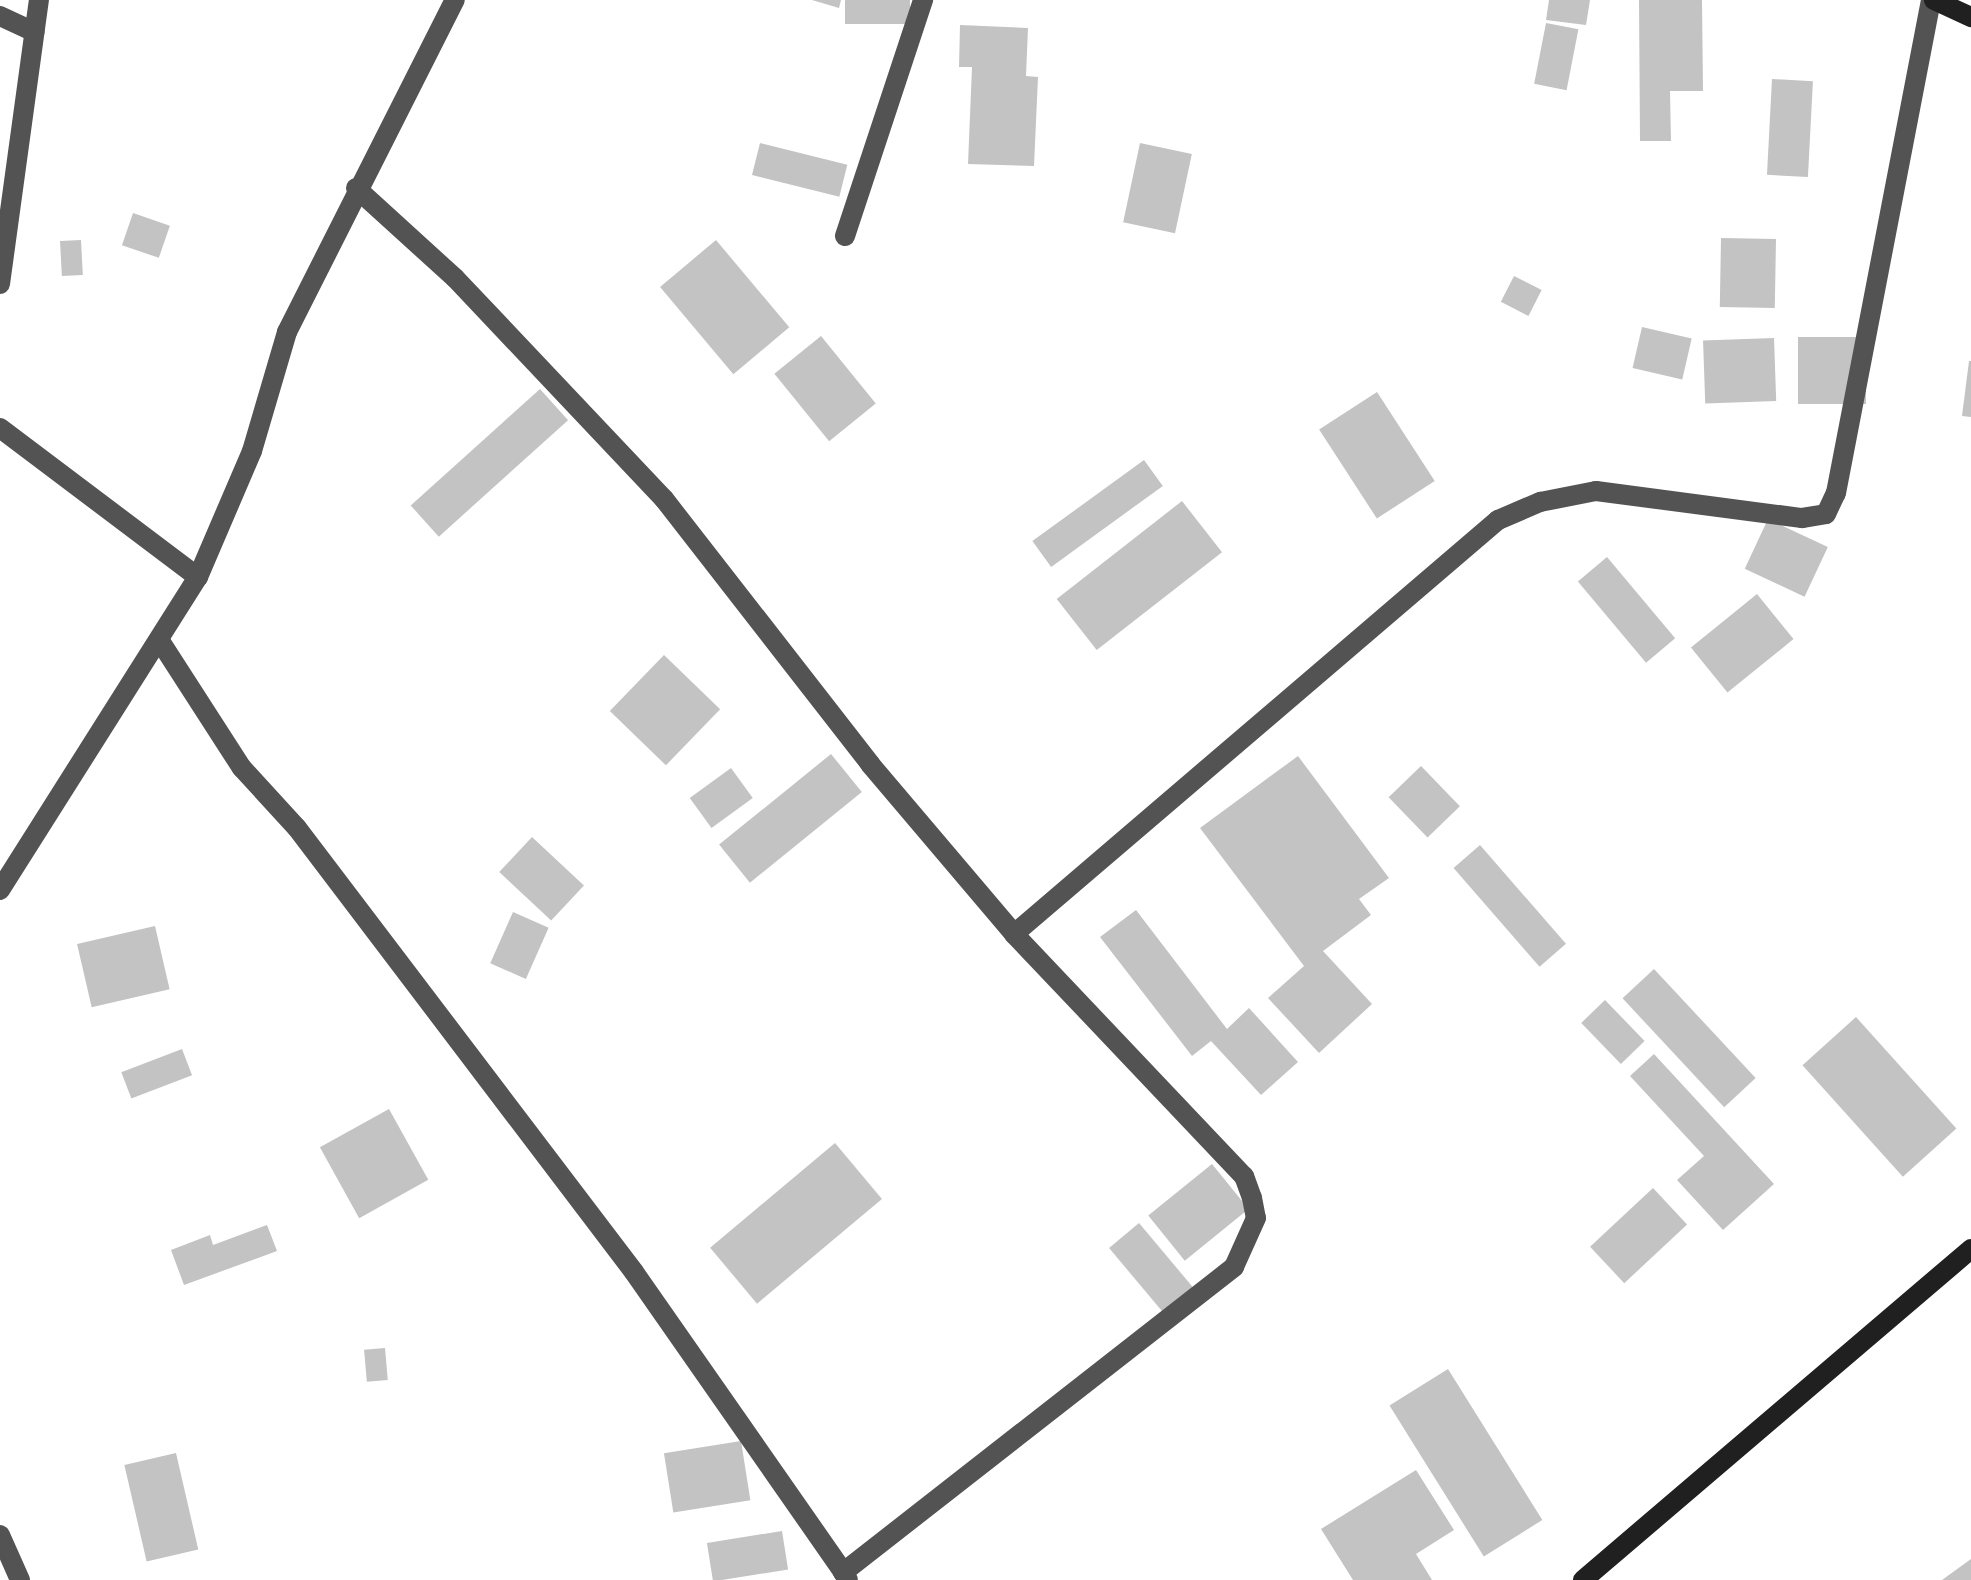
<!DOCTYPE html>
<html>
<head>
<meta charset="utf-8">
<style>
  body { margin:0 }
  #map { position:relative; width:1971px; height:1580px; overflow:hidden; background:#fff; font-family:"Source Sans 3",sans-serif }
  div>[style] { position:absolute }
  .building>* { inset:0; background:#c3c3c3; transform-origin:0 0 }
  .street>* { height:20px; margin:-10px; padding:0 10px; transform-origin:10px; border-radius:10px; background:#535353 }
  .secondary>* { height:20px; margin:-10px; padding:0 10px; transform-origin:10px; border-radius:10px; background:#202020 }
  span { translate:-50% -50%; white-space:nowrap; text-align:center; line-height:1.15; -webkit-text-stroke:9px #fff; paint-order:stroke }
</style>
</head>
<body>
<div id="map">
  <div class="building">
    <div style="clip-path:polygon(812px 0,841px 0,839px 8px)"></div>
    <div style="left:845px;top:0;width:65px;height:24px"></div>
    <div style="clip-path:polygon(1549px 0,1590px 0,1586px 25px,1546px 20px)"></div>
    <div style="clip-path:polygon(1639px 0,1702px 0,1703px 91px,1670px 91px,1671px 141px,1640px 141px)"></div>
    <div style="left:1546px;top:23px;width:33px;height:62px;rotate:11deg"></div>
    <div style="clip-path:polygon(960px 25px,1028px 28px,1026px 76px,1038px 77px,1034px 166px,968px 164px,972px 67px,959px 67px)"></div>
    <div style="left:1772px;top:79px;width:41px;height:96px;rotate:3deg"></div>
    <div style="left:760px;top:143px;width:90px;height:33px;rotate:14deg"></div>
    <div style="left:1140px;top:143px;width:53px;height:81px;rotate:12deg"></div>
    <div style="left:133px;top:213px;width:39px;height:34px;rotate:19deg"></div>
    <div style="left:1721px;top:238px;width:55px;height:69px;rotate:1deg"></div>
    <div style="left:81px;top:240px;width:35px;height:21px;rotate:87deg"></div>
    <div style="left:716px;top:240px;width:114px;height:73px;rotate:50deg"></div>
    <div style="left:1514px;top:276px;width:31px;height:29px;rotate:27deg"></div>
    <div style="left:1642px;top:327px;width:51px;height:42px;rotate:13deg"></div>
    <div style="left:821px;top:336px;width:87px;height:60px;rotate:51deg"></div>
    <div style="left:1798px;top:337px;width:68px;height:67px"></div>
    <div style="left:1774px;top:338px;width:63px;height:71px;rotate:88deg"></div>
    <div style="clip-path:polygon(1969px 361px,1971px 361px,1971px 417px,1962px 416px)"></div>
    <div style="left:540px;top:389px;width:42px;height:174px;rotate:48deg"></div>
    <div style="left:1377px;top:392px;width:106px;height:69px;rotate:57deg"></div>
    <div style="left:1144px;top:460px;width:32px;height:138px;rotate:54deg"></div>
    <div style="left:1182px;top:501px;width:65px;height:159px;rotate:52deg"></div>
    <div style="left:1768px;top:519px;width:66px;height:55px;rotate:25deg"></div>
    <div style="left:1607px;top:557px;width:106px;height:38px;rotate:50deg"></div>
    <div style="left:1757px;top:594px;width:58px;height:85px;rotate:51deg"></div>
    <div style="left:664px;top:655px;width:78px;height:78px;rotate:44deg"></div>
    <div style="left:831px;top:754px;width:49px;height:144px;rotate:51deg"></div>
    <div style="clip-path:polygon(1298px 756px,1389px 878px,1359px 899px,1371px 915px,1323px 951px,1372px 1004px,1319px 1053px,1268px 998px,1304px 966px,1200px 828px)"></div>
    <div style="left:1421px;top:766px;width:56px;height:45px;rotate:46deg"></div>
    <div style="left:731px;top:768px;width:37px;height:51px;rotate:54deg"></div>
    <div style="left:532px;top:837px;width:71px;height:48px;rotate:43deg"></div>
    <div style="left:1480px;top:845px;width:131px;height:35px;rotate:49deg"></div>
    <div style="clip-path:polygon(1136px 910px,1227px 1029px,1249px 1008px,1298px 1062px,1261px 1095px,1211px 1041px,1192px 1056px,1100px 937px)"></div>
    <div style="left:513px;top:912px;width:39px;height:56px;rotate:24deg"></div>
    <div style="left:155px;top:926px;width:65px;height:80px;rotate:77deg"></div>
    <div style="left:1654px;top:969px;width:149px;height:43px;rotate:47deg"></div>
    <div style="left:1605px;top:1000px;width:57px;height:33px;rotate:46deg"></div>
    <div style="left:1856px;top:1017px;width:150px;height:72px;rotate:48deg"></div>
    <div style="left:182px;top:1049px;width:28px;height:65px;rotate:69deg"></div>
    <div style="clip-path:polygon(1654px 1054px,1774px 1184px,1723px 1230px,1677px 1180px,1704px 1156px,1630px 1076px)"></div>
    <div style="left:389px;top:1109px;width:81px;height:79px;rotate:61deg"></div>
    <div style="left:835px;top:1143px;width:73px;height:163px;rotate:50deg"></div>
    <div style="left:1212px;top:1164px;width:58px;height:82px;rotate:51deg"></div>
    <div style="left:1653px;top:1188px;width:50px;height:86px;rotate:47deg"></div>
    <div style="left:1139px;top:1223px;width:89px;height:39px;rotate:50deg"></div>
    <div style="clip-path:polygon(267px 1225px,277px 1251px,184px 1285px,171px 1250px,210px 1235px,213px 1245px)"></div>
    <div style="left:385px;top:1348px;width:32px;height:21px;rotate:85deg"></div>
    <div style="left:1448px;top:1369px;width:178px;height:69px;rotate:58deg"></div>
    <div style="left:741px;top:1441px;width:60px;height:78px;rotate:81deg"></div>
    <div style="left:176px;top:1453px;width:99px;height:53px;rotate:77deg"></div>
    <div style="clip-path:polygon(1416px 1470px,1454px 1530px,1416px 1554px,1432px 1580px,1353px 1580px,1321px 1529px)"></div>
    <div style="left:782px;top:1531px;width:39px;height:76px;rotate:81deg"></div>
    <div style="clip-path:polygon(1971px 1559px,1971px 1580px,1942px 1580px)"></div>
  </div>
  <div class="street">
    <div style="left:0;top:16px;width:38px;rotate:25deg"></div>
    <div style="left:356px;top:188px;width:134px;rotate:42.3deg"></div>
    <div style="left:455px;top:278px;width:304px;rotate:46.6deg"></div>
    <div style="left:664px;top:499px;width:336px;rotate:52.1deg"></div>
    <div style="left:870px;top:764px;width:223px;rotate:49.7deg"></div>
    <div style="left:1014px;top:934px;width:334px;rotate:46.5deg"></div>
    <div style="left:1244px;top:1176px;width:23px;rotate:70deg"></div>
    <div style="left:1252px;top:1198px;width:20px;rotate:79deg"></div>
    <div style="left:1256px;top:1218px;width:54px;rotate:114.2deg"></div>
    <div style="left:1234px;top:1267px;width:496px;rotate:142deg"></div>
    <div style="left:843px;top:1572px;width:9px;rotate:58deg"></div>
    <div style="left:845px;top:236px;width:249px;rotate:-71.7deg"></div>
    <div style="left:0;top:284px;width:287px;rotate:-82.2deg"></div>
    <div style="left:0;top:428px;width:248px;rotate:37deg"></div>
    <div style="left:160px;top:641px;width:151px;rotate:57.2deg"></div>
    <div style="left:242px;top:768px;width:81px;rotate:47.5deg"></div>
    <div style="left:297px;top:828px;width:557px;rotate:52.8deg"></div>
    <div style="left:634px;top:1272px;width:366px;rotate:55.1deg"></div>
    <div style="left:0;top:890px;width:370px;rotate:-57.7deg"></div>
    <div style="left:198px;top:577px;width:137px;rotate:-66.8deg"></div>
    <div style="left:252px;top:451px;width:124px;rotate:-73.6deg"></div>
    <div style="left:287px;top:332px;width:372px;rotate:-63.2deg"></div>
    <div style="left:1014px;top:934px;width:637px;rotate:-40.54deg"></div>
    <div style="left:1498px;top:520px;width:46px;rotate:-23.2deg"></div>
    <div style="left:1540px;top:502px;width:57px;rotate:-11.1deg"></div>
    <div style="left:1596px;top:491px;width:208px;rotate:7.5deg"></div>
    <div style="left:1802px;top:518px;width:24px;rotate:-9deg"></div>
    <div style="left:1826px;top:514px;width:23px;rotate:-65deg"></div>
    <div style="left:1836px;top:493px;width:502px;rotate:-79.09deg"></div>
    <div style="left:0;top:1535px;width:49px;rotate:66deg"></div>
  </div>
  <div class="secondary">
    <div style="left:1934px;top:0;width:41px;rotate:24.7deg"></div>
    <div style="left:1583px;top:1580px;width:510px;rotate:-40.47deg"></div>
  </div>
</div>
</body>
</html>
